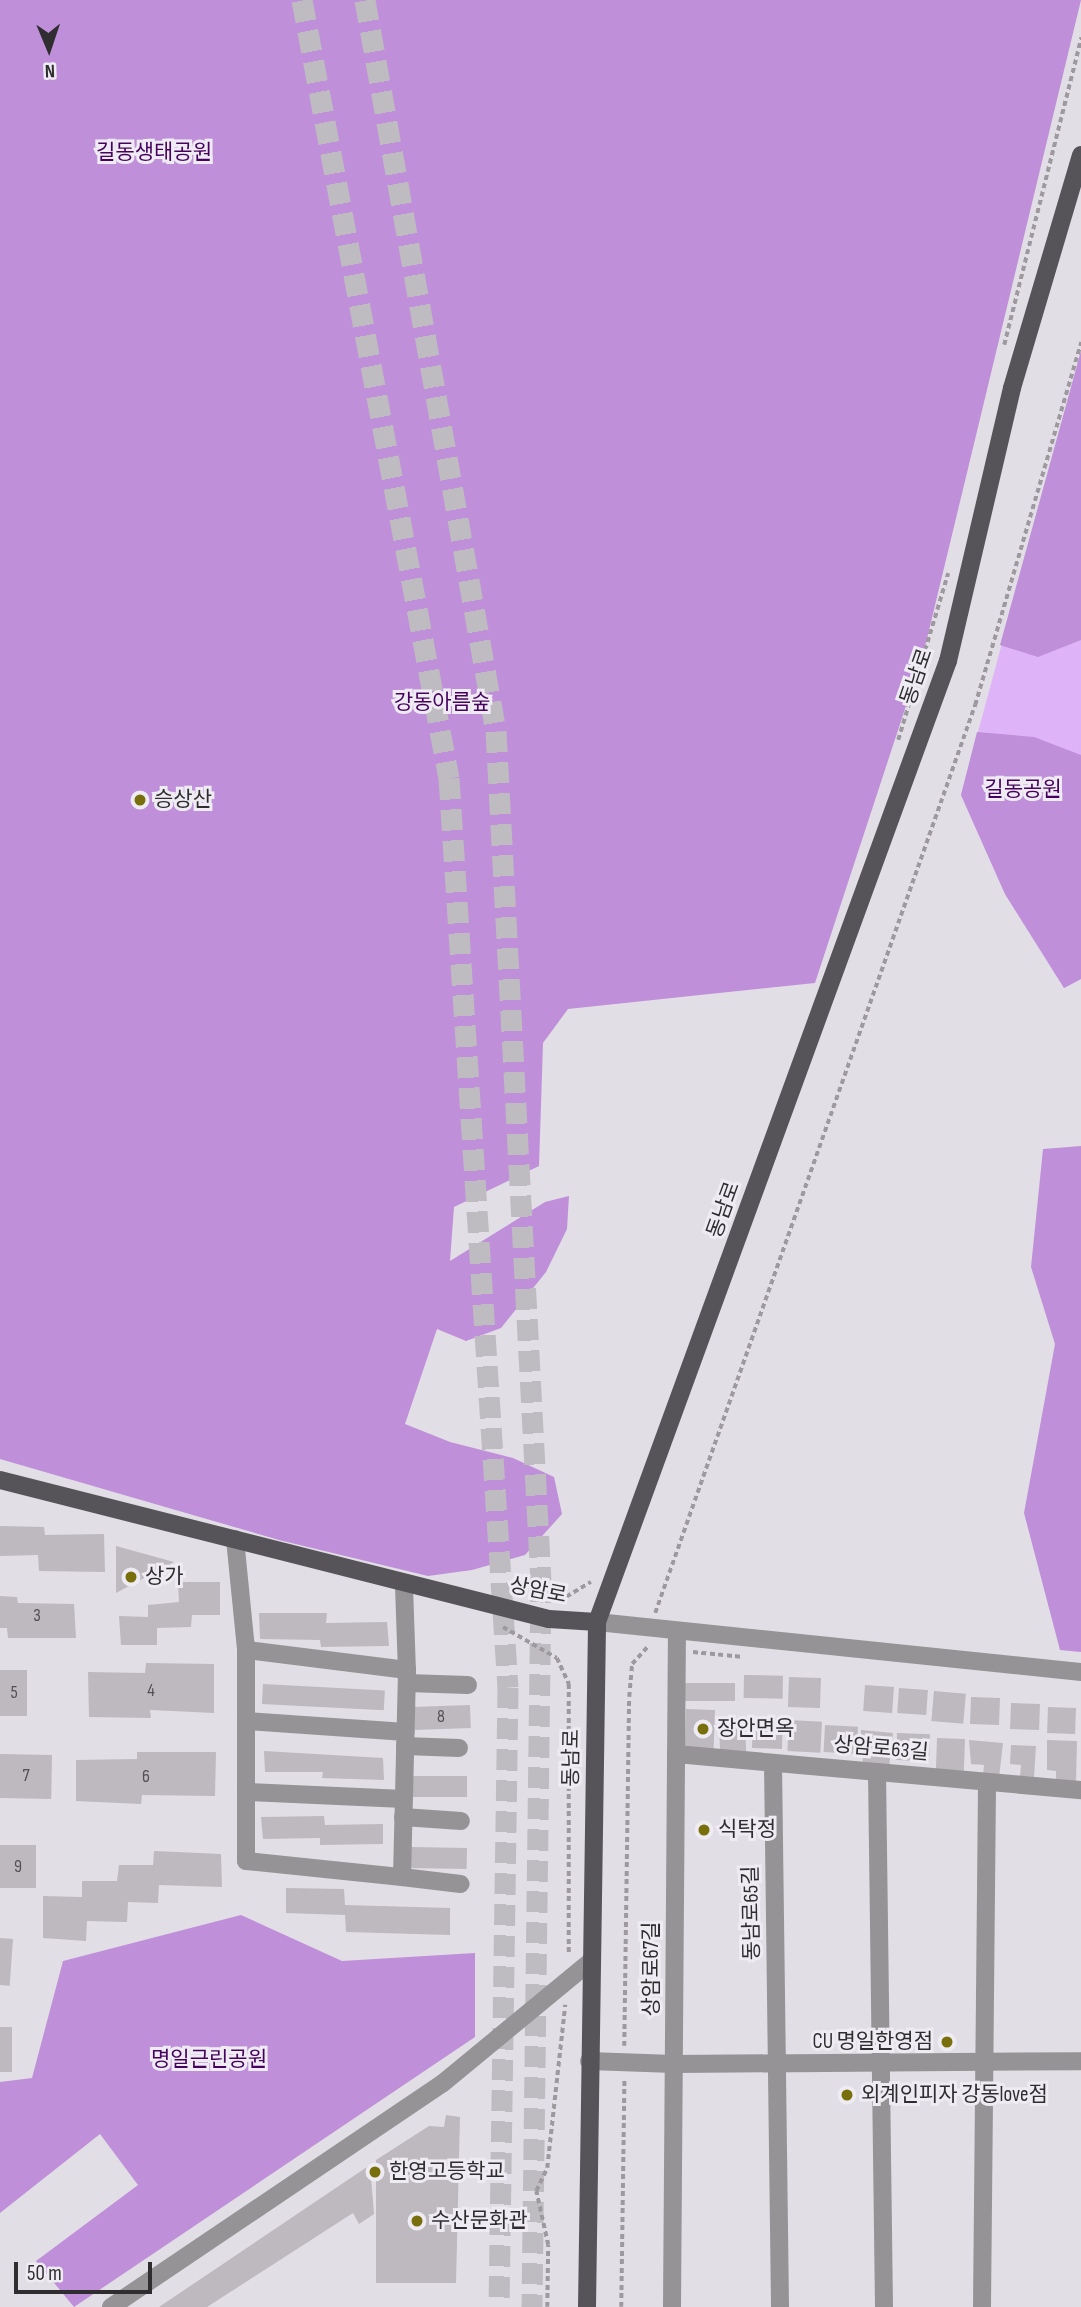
<!DOCTYPE html>
<html>
<head>
<meta charset="utf-8">
<style>
  body { margin:0 }
  #map { position:relative; width:1081px; height:2307px; overflow:hidden; background:#e2dee5; font-family:"Sofia Sans Condensed","Noto Sans KR",sans-serif }
  div>[style] { position:absolute }
  .green>* { inset:0; background:#deb3f7 }
  .forest>* { inset:0; background:#bf8fd9 }
  .building>* { inset:0; background:#bdb9bf; transform-origin:0 0 }
  .highway-tunnel>* { height:21px; margin-top:-10.5px; transform-origin:0; background:repeating-linear-gradient(90deg,#bebbc1 0 21px,transparent 0 31px) }
  .path>* { height:3.5px; margin-top:-1.75px; transform-origin:0; background:repeating-linear-gradient(90deg,#9d999f 0 5px,transparent 0 8.5px) }
  .minor>* { height:18px; margin:-9px; padding:0 9px; transform-origin:9px; border-radius:9px; background:#959396 }
  .major>* { height:18px; margin:-9px; padding:0 9px; transform-origin:9px; border-radius:9px; background:#575459 }
  .dots>* { width:19px; height:19px; translate:-50% -50%; box-sizing:border-box; border:4px solid #efebf2; border-radius:50% }
  span { translate:-50% -50%; white-space:nowrap; text-align:center; line-height:1.15; -webkit-text-stroke:6px #efebf2; paint-order:stroke }
  .number-label { font-size:18px; color:#525054 }
  .number-label span { -webkit-text-stroke-width:0 }
  .park-label { font-size:21px; color:#46025f }
  .street-label { font-size:21px; color:#2f2d30 }
  .poi-label { font-size:21px; color:#2f2d30 }
  .left { translate:0 -50%; text-align:left }
  .right { translate:-100% -50%; text-align:right }
  .north { position:absolute; left:14px; top:14px; width:70px; height:70px; -webkit-text-stroke:5px #efebf2; paint-order:stroke; rotate:178deg; font-size:19px; font-weight:700; line-height:28px; text-align:center; color:#2f2d30 }
  .north::after { content:''; display:block; margin:auto; width:24px; height:32px; background:#2f2d30; clip-path:polygon(50% 0,100% 100%,50% 72%,0 100%) }
  .scale { position:absolute; left:14px; top:2262px; width:138px; height:32px; box-sizing:border-box; border:4px solid #2f2d30; border-top:0; padding-left:9px; font-size:21px; line-height:24px; white-space:nowrap; color:#2f2d30; -webkit-text-stroke:5px #efebf2; paint-order:stroke }
</style>
</head>
<body>
<div id="map">
  <div class="green">
    <div style="clip-path:polygon(1081px 351px,1081px 979px,1064px 988px,1005px 894px,961px 795px)"></div>
  </div>
  <div class="forest">
    <div style="clip-path:polygon(0 0,1081px 0,924px 651px,815px 983px,568px 1009px,543px 1043px,539px 1166px,454px 1207px,450px 1261px,545px 1202px,569px 1196px,567px 1229px,546px 1272px,501px 1328px,466px 1341px,437px 1329px,405px 1424px,450px 1442px,513px 1458px,554px 1477px,562px 1514px,525px 1555px,472px 1570px,428px 1576px,279px 1540px,0 1459px)"></div>
    <div style="clip-path:polygon(1081px 351px,1081px 640px,1038px 657px,1000px 645px)"></div>
    <div style="clip-path:polygon(977px 732px,1034px 737px,1081px 755px,1081px 979px,1064px 988px,1005px 894px,961px 795px)"></div>
    <div style="clip-path:polygon(1081px 1146px,1081px 1652px,1060px 1650px,1024px 1513px,1055px 1344px,1031px 1267px,1043px 1149px)"></div>
    <div style="clip-path:polygon(241px 1915px,342px 1961px,475px 1953px,475px 2037px,74px 2307px,36px 2261px,138px 2185px,100px 2134px,0 2213px,0 2082px,32px 2078px,63px 1961px)"></div>
  </div>
  <div class="building">
    <div style="clip-path:polygon(0 1526px,44px 1527px,45px 1535px,104px 1534px,105px 1572px,39px 1571px,38px 1555px,0 1556px)"></div>
    <div style="clip-path:polygon(116px 1546px,174px 1562px,116px 1593px)"></div>
    <div style="clip-path:polygon(178px 1582px,220px 1582px,220px 1615px,192px 1615px,191px 1627px,157px 1628px,157px 1645px,121px 1645px,119px 1616px,148px 1617px,148px 1605px,179px 1602px)"></div>
    <div style="clip-path:polygon(0 1596px,17px 1597px,18px 1603px,74px 1604px,76px 1638px,8px 1638px,7px 1628px,0 1628px)"></div>
    <div style="clip-path:polygon(259px 1613px,327px 1613px,326px 1623px,387px 1622px,389px 1646px,321px 1647px,320px 1640px,260px 1639px)"></div>
    <div style="clip-path:polygon(146px 1663px,214px 1664px,214px 1713px,150px 1710px,151px 1718px,89px 1717px,88px 1672px,145px 1673px)"></div>
    <div style="left:0;top:1670px;width:27px;height:46px"></div>
    <div style="left:744px;top:1675px;width:39px;height:23px;rotate:1deg"></div>
    <div style="left:789px;top:1677px;width:32px;height:30px;rotate:2deg"></div>
    <div style="left:735px;top:1683px;width:18px;height:53px;rotate:90deg"></div>
    <div style="left:263px;top:1684px;width:122px;height:20px;rotate:3deg"></div>
    <div style="left:865px;top:1685px;width:29px;height:26px;rotate:4deg"></div>
    <div style="left:899px;top:1688px;width:29px;height:25px;rotate:4deg"></div>
    <div style="left:934px;top:1691px;width:32px;height:30px;rotate:5deg"></div>
    <div style="left:971px;top:1697px;width:29px;height:27px;rotate:2deg"></div>
    <div style="left:1011px;top:1703px;width:29px;height:26px;rotate:2deg"></div>
    <div style="left:470px;top:1705px;width:23px;height:58px;rotate:88deg"></div>
    <div style="left:1048px;top:1707px;width:28px;height:26px;rotate:2deg"></div>
    <div style="left:686px;top:1709px;width:29px;height:43px;rotate:2deg"></div>
    <div style="left:753px;top:1718px;width:30px;height:30px;rotate:2deg"></div>
    <div style="left:745px;top:1720px;width:33px;height:26px;rotate:88deg"></div>
    <div style="left:789px;top:1720px;width:33px;height:31px;rotate:3deg"></div>
    <div style="left:825px;top:1725px;width:33px;height:27px;rotate:3deg"></div>
    <div style="clip-path:polygon(861px 1730px,893px 1733px,889px 1767px,863px 1764px)"></div>
    <div style="left:897px;top:1733px;width:33px;height:27px;rotate:2deg"></div>
    <div style="left:937px;top:1738px;width:28px;height:32px;rotate:2deg"></div>
    <div style="clip-path:polygon(969px 1740px,1003px 1743px,999px 1778px,983px 1776px,984px 1765px,971px 1764px)"></div>
    <div style="clip-path:polygon(1047px 1740px,1077px 1741px,1076px 1782px,1056px 1781px,1056px 1771px,1047px 1770px)"></div>
    <div style="clip-path:polygon(1011px 1745px,1036px 1746px,1034px 1777px,1020px 1776px,1021px 1765px,1010px 1764px)"></div>
    <div style="clip-path:polygon(264px 1751px,383px 1758px,384px 1780px,322px 1778px,323px 1772px,265px 1772px)"></div>
    <div style="clip-path:polygon(137px 1752px,216px 1752px,215px 1796px,142px 1795px,141px 1804px,76px 1801px,76px 1760px,137px 1759px)"></div>
    <div style="left:0;top:1754px;width:52px;height:44px;rotate:1deg"></div>
    <div style="left:411px;top:1776px;width:56px;height:21px"></div>
    <div style="clip-path:polygon(324px 1816px,325px 1825px,383px 1824px,383px 1844px,320px 1845px,320px 1838px,263px 1839px,261px 1817px)"></div>
    <div style="left:0;top:1845px;width:36px;height:43px"></div>
    <div style="left:411px;top:1847px;width:56px;height:21px;rotate:1deg"></div>
    <div style="clip-path:polygon(154px 1851px,221px 1854px,222px 1887px,159px 1885px,158px 1903px,128px 1902px,127px 1922px,87px 1921px,86px 1941px,43px 1938px,43px 1896px,82px 1897px,82px 1881px,117px 1881px,119px 1865px,153px 1865px)"></div>
    <div style="clip-path:polygon(286px 1888px,344px 1889px,345px 1905px,450px 1908px,450px 1935px,346px 1932px,345px 1915px,286px 1913px)"></div>
    <div style="left:0;top:1938px;width:13px;height:47px;rotate:4deg"></div>
    <div style="left:0;top:2027px;width:12px;height:45px"></div>
    <div style="clip-path:polygon(446px 2115px,460px 2117px,456px 2283px,376px 2283px,376px 2160px,429px 2126px,444px 2127px)"></div>
    <div style="clip-path:polygon(370px 2165px,374px 2214px,359px 2224px,353px 2213px,207px 2307px,159px 2307px)"></div>
  </div>
  <div class="highway-tunnel">
    <div style="left:302px;top:0;width:792px;rotate:79.3deg"></div>
    <div style="left:449px;top:778px;width:911px;rotate:86.29deg"></div>
    <div style="left:508px;top:1687px;width:620px;rotate:90.83deg"></div>
    <div style="left:365px;top:0;width:743px;rotate:79.84deg"></div>
    <div style="left:496px;top:731px;width:851px;rotate:86.97deg"></div>
    <div style="left:541px;top:1581px;width:726px;rotate:90.71deg"></div>
  </div>
  <div class="path">
    <div style="left:1004px;top:345px;width:317px;rotate:-75.9deg"></div>
    <div style="left:898px;top:740px;width:174px;rotate:-73.3deg"></div>
    <div style="left:559px;top:1601px;width:37px;rotate:-31deg"></div>
    <div style="left:655px;top:1613px;width:963px;rotate:-70.59deg"></div>
    <div style="left:975px;top:705px;width:378px;rotate:-73.7deg"></div>
    <div style="left:503px;top:1627px;width:62px;rotate:29.9deg"></div>
    <div style="left:557px;top:1658px;width:29px;rotate:65deg"></div>
    <div style="left:569px;top:1684px;width:272px;rotate:90deg"></div>
    <div style="left:693px;top:1652px;width:51px;rotate:5.6deg"></div>
    <div style="left:624px;top:2046px;width:349px;rotate:-89.2deg"></div>
    <div style="left:629px;top:1697px;width:33px;rotate:-85deg"></div>
    <div style="left:632px;top:1664px;width:25px;rotate:-48deg"></div>
    <div style="left:547px;top:2307px;width:62px;rotate:-89.1deg"></div>
    <div style="left:548px;top:2245px;width:55px;rotate:-102.5deg"></div>
    <div style="left:536px;top:2191px;width:25px;rotate:-64deg"></div>
    <div style="left:547px;top:2168px;width:164px;rotate:-83.7deg"></div>
    <div style="left:621px;top:2307px;width:229px;rotate:-89.2deg"></div>
  </div>
  <div class="minor">
    <div style="left:235px;top:1539px;width:112px;rotate:84.3deg"></div>
    <div style="left:246px;top:1650px;width:211px;rotate:90deg"></div>
    <div style="left:246px;top:1861px;width:157px;rotate:5.9deg"></div>
    <div style="left:402px;top:1877px;width:207px;rotate:-88.6deg"></div>
    <div style="left:407px;top:1670px;width:162px;rotate:-172.9deg"></div>
    <div style="left:404px;top:1586px;width:84px;rotate:88deg"></div>
    <div style="left:597px;top:1622px;width:487px;rotate:5.9deg"></div>
    <div style="left:407px;top:1683px;width:61px;rotate:1.9deg"></div>
    <div style="left:247px;top:1721px;width:159px;rotate:4deg"></div>
    <div style="left:405px;top:1746px;width:54px;rotate:2.1deg"></div>
    <div style="left:676px;top:1754px;width:407px;rotate:5.1deg"></div>
    <div style="left:773px;top:1763px;width:544px;rotate:89.26deg"></div>
    <div style="left:877px;top:1772px;width:535px;rotate:89.25deg"></div>
    <div style="left:246px;top:1792px;width:158px;rotate:2.5deg"></div>
    <div style="left:403px;top:1817px;width:58px;rotate:3.9deg"></div>
    <div style="left:402px;top:1877px;width:59px;rotate:6.8deg"></div>
    <div style="left:589px;top:2061px;width:85px;rotate:2deg"></div>
    <div style="left:674px;top:2064px;width:407px;rotate:-0.4deg"></div>
    <div style="left:111px;top:2307px;width:400px;rotate:-34deg"></div>
    <div style="left:443px;top:2083px;width:192px;rotate:-39.5deg"></div>
    <div style="left:672px;top:2307px;width:675px;rotate:-89.58deg"></div>
    <div style="left:982px;top:2307px;width:525px;rotate:-89.45deg"></div>
  </div>
  <div class="major">
    <div style="left:0;top:1480px;width:566px;rotate:14.21deg"></div>
    <div style="left:549px;top:1619px;width:48px;rotate:3.6deg"></div>
    <div style="left:587px;top:2307px;width:685px;rotate:-89.16deg"></div>
    <div style="left:597px;top:1622px;width:1023px;rotate:-69.94deg"></div>
    <div style="left:948px;top:661px;width:280px;rotate:-76.8deg"></div>
    <div style="left:1012px;top:388px;width:243px;rotate:-73.5deg"></div>
  </div>
  <div class="dots">
    <div style="left:140px;top:800px;background:#786e0b"></div>
    <div style="left:131px;top:1577px;background:#786e0b"></div>
    <div style="left:703px;top:1729px;background:#786e0b"></div>
    <div style="left:704px;top:1830px;background:#786e0b"></div>
    <div style="left:947px;top:2042px;background:#786e0b"></div>
    <div style="left:847px;top:2095px;background:#786e0b"></div>
    <div style="left:375px;top:2172px;background:#786e0b"></div>
    <div style="left:417px;top:2221px;background:#786e0b"></div>
  </div>
  <div class="number-label">
    <span style="left:37px;top:1616px">3</span>
    <span style="left:151px;top:1691px">4</span>
    <span style="left:14px;top:1693px">5</span>
    <span style="left:441px;top:1717px">8</span>
    <span style="left:26px;top:1776px">7</span>
    <span style="left:146px;top:1777px">6</span>
    <span style="left:18px;top:1867px">9</span>
  </div>
  <div class="park-label">
    <span style="left:154px;top:153px">길동생태공원</span>
    <span style="left:442px;top:703px">강동아름숲</span>
    <span style="left:1023px;top:790px">길동공원</span>
    <span style="left:209px;top:2060px">명일근린공원</span>
  </div>
  <div class="street-label">
    <span style="left:917px;top:677px;rotate:-71deg">동남로</span>
    <span style="left:724px;top:1210px;rotate:-70deg">동남로</span>
    <span style="left:538px;top:1591px;rotate:11deg">상암로</span>
    <span style="left:881px;top:1749px;rotate:5deg">상암로63길</span>
    <span style="left:572px;top:1758px;rotate:-89deg">동남로</span>
    <span style="left:752px;top:1913px;rotate:-91deg">동남로65길</span>
    <span style="left:652px;top:1969px;rotate:-90deg">상암로67길</span>
  </div>
  <div class="poi-label">
    <span class="left" style="left:154px;top:800px">승상산</span>
    <span class="left" style="left:145px;top:1577px">상가</span>
    <span class="left" style="left:717px;top:1729px">장안면옥</span>
    <span class="left" style="left:718px;top:1830px">식탁정</span>
    <span class="right" style="left:933px;top:2042px">CU 명일한영점</span>
    <span class="left" style="left:861px;top:2095px">외계인피자 강동love점</span>
    <span class="left" style="left:389px;top:2172px">한영고등학교</span>
    <span class="left" style="left:431px;top:2221px">수산문화관</span>
  </div>
  <div class="north">N</div>
  <div class="scale">50 m</div>
</div>
</body>
</html>
